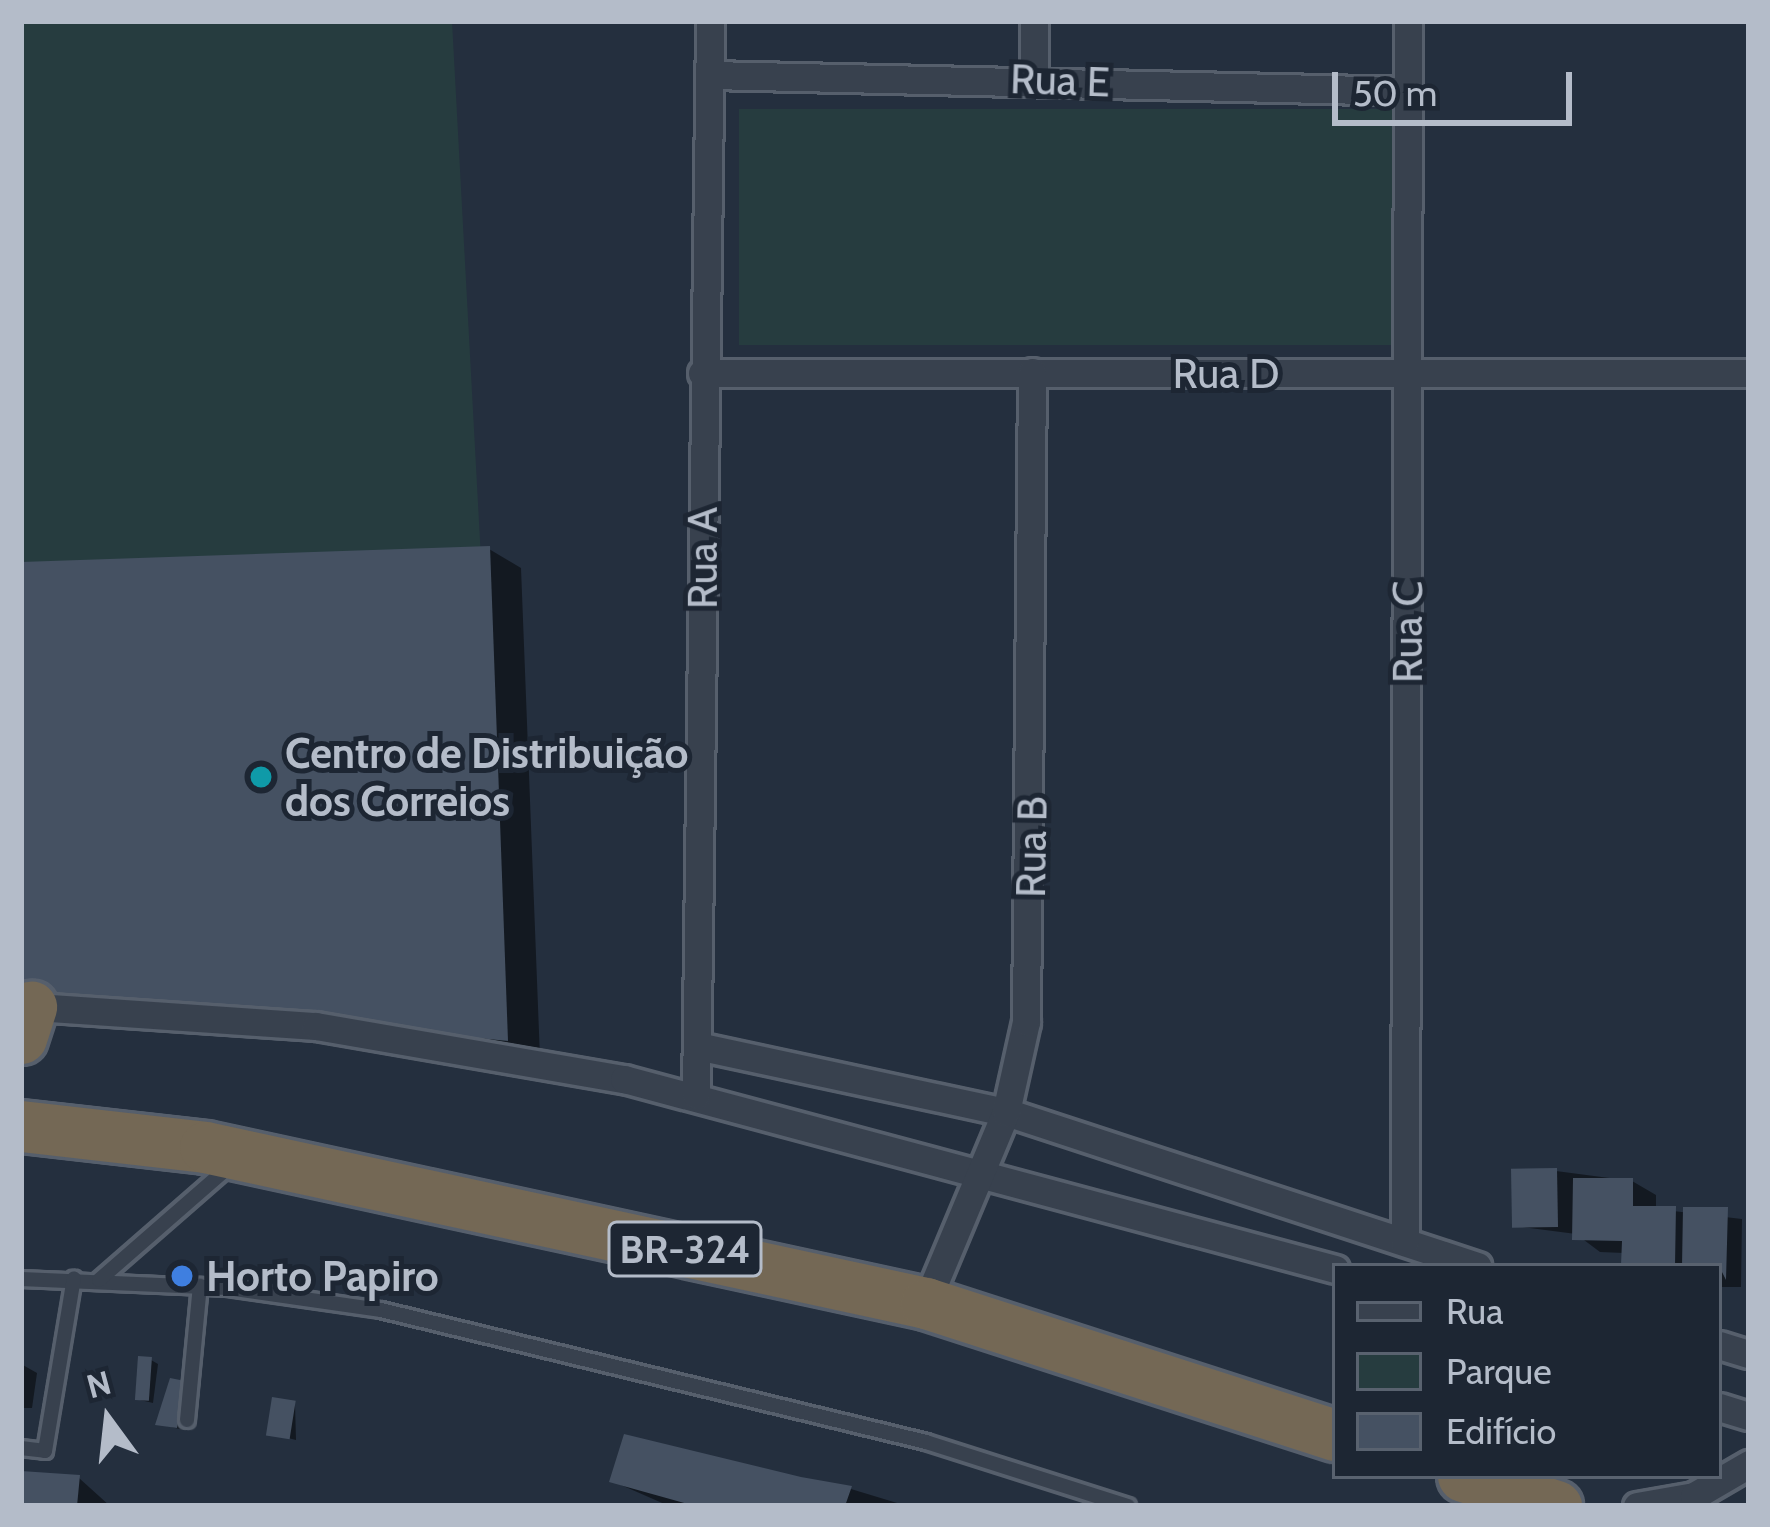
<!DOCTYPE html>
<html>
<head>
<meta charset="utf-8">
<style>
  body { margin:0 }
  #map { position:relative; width:1770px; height:1527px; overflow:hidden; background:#242f3e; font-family:Cabin,sans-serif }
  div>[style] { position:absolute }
  .green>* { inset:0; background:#263c3f; transform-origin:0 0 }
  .shadow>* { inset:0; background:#0007 }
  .building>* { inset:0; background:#455162; transform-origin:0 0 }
  .roads { filter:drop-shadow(3px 0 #565f6c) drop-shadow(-3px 0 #565f6c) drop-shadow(0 3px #565f6c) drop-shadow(0 -3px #565f6c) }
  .lane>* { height:14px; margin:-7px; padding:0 7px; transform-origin:7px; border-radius:7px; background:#38414e }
  .street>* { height:27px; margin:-13.5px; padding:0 13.5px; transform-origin:13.5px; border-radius:13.5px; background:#38414e }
  .highway>* { height:51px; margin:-25.5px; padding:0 25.5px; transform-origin:25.5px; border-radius:25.5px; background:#746855 }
  .dots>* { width:33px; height:33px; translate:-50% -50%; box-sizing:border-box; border:6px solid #1d2633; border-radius:50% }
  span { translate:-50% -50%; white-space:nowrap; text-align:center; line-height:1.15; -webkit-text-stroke:10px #1d2633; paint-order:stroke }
  .shield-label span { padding:3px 9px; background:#1d2633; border:3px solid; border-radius:9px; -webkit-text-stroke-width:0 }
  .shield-label { font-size:39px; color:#b4bcc9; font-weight:700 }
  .street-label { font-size:42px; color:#b4bcc9 }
  .poi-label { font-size:42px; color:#b4bcc9; font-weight:700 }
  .left { translate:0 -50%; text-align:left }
  .frame { position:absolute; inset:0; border:24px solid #b4bcc9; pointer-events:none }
  .legend { position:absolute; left:1332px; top:1263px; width:390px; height:216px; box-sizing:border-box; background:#1d2633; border:3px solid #59626f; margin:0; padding:15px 21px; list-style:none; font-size:36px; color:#b4bcc9 }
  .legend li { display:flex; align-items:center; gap:24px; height:60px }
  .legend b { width:60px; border:3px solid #59626f }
  .north { position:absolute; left:48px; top:1359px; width:120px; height:120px; -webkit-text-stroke:9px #1d2633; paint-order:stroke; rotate:345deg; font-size:33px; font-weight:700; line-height:48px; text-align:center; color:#b4bcc9 }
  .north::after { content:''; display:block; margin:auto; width:42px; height:54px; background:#b4bcc9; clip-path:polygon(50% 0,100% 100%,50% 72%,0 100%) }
  .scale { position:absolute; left:1332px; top:72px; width:240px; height:54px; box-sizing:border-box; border:6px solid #b4bcc9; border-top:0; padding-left:15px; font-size:36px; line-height:42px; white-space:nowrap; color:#b4bcc9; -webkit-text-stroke:9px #1d2633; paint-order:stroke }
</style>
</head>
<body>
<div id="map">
  <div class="green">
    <div style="clip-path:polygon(21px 21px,452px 21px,507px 1041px,21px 980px)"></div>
    <div style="left:739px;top:109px;width:659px;height:236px"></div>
  </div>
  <div class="shadow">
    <div style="clip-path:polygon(489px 549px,521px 568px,540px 1058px,21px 1007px,21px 569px)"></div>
    <div style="clip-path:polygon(1556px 1171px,1632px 1181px,1656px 1195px,1656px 1209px,1742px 1219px,1741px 1287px,1719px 1287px,1719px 1266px,1628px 1266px,1624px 1253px,1600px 1252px,1576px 1234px,1515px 1226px)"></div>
    <div style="clip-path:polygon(151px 1360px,158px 1364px,153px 1403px,136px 1399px)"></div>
    <div style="clip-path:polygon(21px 1364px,37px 1373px,32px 1408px,21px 1408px)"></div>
    <div style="clip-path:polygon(172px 1382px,191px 1387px,184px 1430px,158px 1424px)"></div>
    <div style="clip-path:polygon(295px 1404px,296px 1440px,268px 1433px)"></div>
    <div style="clip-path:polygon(626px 1438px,851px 1489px,907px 1506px,669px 1506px,612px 1481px)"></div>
    <div style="clip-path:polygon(21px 1477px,79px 1478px,110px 1506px,21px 1506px)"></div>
  </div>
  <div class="building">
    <div style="clip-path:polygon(490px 546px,508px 1041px,21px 992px,21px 562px)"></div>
    <div style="left:1557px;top:1168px;width:59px;height:46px;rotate:89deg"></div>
    <div style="clip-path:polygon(1573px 1178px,1633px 1178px,1633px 1206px,1676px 1206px,1675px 1266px,1621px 1265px,1622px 1241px,1572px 1240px)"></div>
    <div style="clip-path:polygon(1683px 1207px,1728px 1207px,1726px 1280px,1719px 1266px,1682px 1266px)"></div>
    <div style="left:138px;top:1356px;width:14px;height:44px;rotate:4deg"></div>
    <div style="clip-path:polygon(170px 1378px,185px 1381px,177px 1428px,155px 1425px)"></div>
    <div style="left:272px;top:1397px;width:24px;height:39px;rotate:9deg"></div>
    <div style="clip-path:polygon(624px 1434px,801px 1477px,852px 1486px,845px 1506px,695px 1506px,609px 1482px)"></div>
    <div style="clip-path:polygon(21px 1471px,80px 1475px,77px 1506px,21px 1506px)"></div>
  </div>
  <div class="roads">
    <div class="lane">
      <div style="left:21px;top:1279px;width:207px;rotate:2.5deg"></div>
      <div style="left:228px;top:1288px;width:155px;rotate:8.2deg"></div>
      <div style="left:381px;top:1310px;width:561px;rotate:13.61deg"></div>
      <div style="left:926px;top:1442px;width:212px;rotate:17.6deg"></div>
      <div style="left:99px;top:1280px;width:175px;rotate:-41.1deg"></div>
      <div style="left:187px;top:1420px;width:135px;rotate:-84.5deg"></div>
      <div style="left:21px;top:1448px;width:24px;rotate:7deg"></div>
      <div style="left:45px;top:1451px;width:175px;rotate:-80.5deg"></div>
    </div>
    <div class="street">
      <div style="left:1034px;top:21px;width:58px;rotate:90deg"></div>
      <div style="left:710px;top:75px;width:699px;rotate:1.31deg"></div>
      <div style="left:702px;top:373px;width:1047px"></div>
      <div style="left:21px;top:1006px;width:296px;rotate:3.9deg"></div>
      <div style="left:316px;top:1026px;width:313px;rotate:9.8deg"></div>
      <div style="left:624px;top:1079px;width:736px;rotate:14.96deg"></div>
      <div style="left:702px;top:1047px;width:311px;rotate:12.1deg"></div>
      <div style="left:1006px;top:1112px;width:496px;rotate:18.1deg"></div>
      <div style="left:696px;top:1095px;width:1074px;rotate:-89.25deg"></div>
      <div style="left:1405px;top:1242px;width:1221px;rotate:-89.86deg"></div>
      <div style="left:926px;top:1303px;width:207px;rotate:-67.3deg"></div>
      <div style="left:1006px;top:1112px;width:92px;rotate:-77.5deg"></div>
      <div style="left:1026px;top:1022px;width:650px;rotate:-89.47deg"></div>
      <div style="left:1719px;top:1345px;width:31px;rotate:17deg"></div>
      <div style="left:1719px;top:1407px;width:31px;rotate:17deg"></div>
      <div style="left:1637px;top:1506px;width:58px;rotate:-10deg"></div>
      <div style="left:1694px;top:1496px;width:64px;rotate:-30.2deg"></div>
    </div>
    <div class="highway">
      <div style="left:21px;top:1038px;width:33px;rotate:-72deg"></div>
      <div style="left:21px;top:1126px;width:185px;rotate:6.5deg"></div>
      <div style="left:205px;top:1147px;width:738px;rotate:12.21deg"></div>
      <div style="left:926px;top:1303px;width:430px;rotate:17.9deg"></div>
      <div style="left:1463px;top:1476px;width:98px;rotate:17.9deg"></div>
    </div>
  </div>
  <div class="dots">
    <div style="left:261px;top:777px;background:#0f9aa8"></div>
    <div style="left:182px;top:1276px;background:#3f7fe0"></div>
  </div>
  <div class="shield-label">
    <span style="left:685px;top:1249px">BR-324</span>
  </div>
  <div class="street-label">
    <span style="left:1060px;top:80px;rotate:2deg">Rua E</span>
    <span style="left:1226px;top:373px">Rua D</span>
    <span style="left:702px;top:558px;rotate:-90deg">Rua A</span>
    <span style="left:1407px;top:632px;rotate:-90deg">Rua C</span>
    <span style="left:1031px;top:847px;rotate:-89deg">Rua B</span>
  </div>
  <div class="poi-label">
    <span class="left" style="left:285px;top:777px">Centro de Distribuição<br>dos Correios</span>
    <span class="left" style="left:206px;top:1276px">Horto Papiro</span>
  </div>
  <div class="frame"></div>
  <ul class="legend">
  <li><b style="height:15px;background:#38414e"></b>Rua</li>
  <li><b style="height:33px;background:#263c3f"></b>Parque</li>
  <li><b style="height:33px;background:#455162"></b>Edifício</li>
  </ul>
  <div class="north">N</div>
  <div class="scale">50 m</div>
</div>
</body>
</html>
